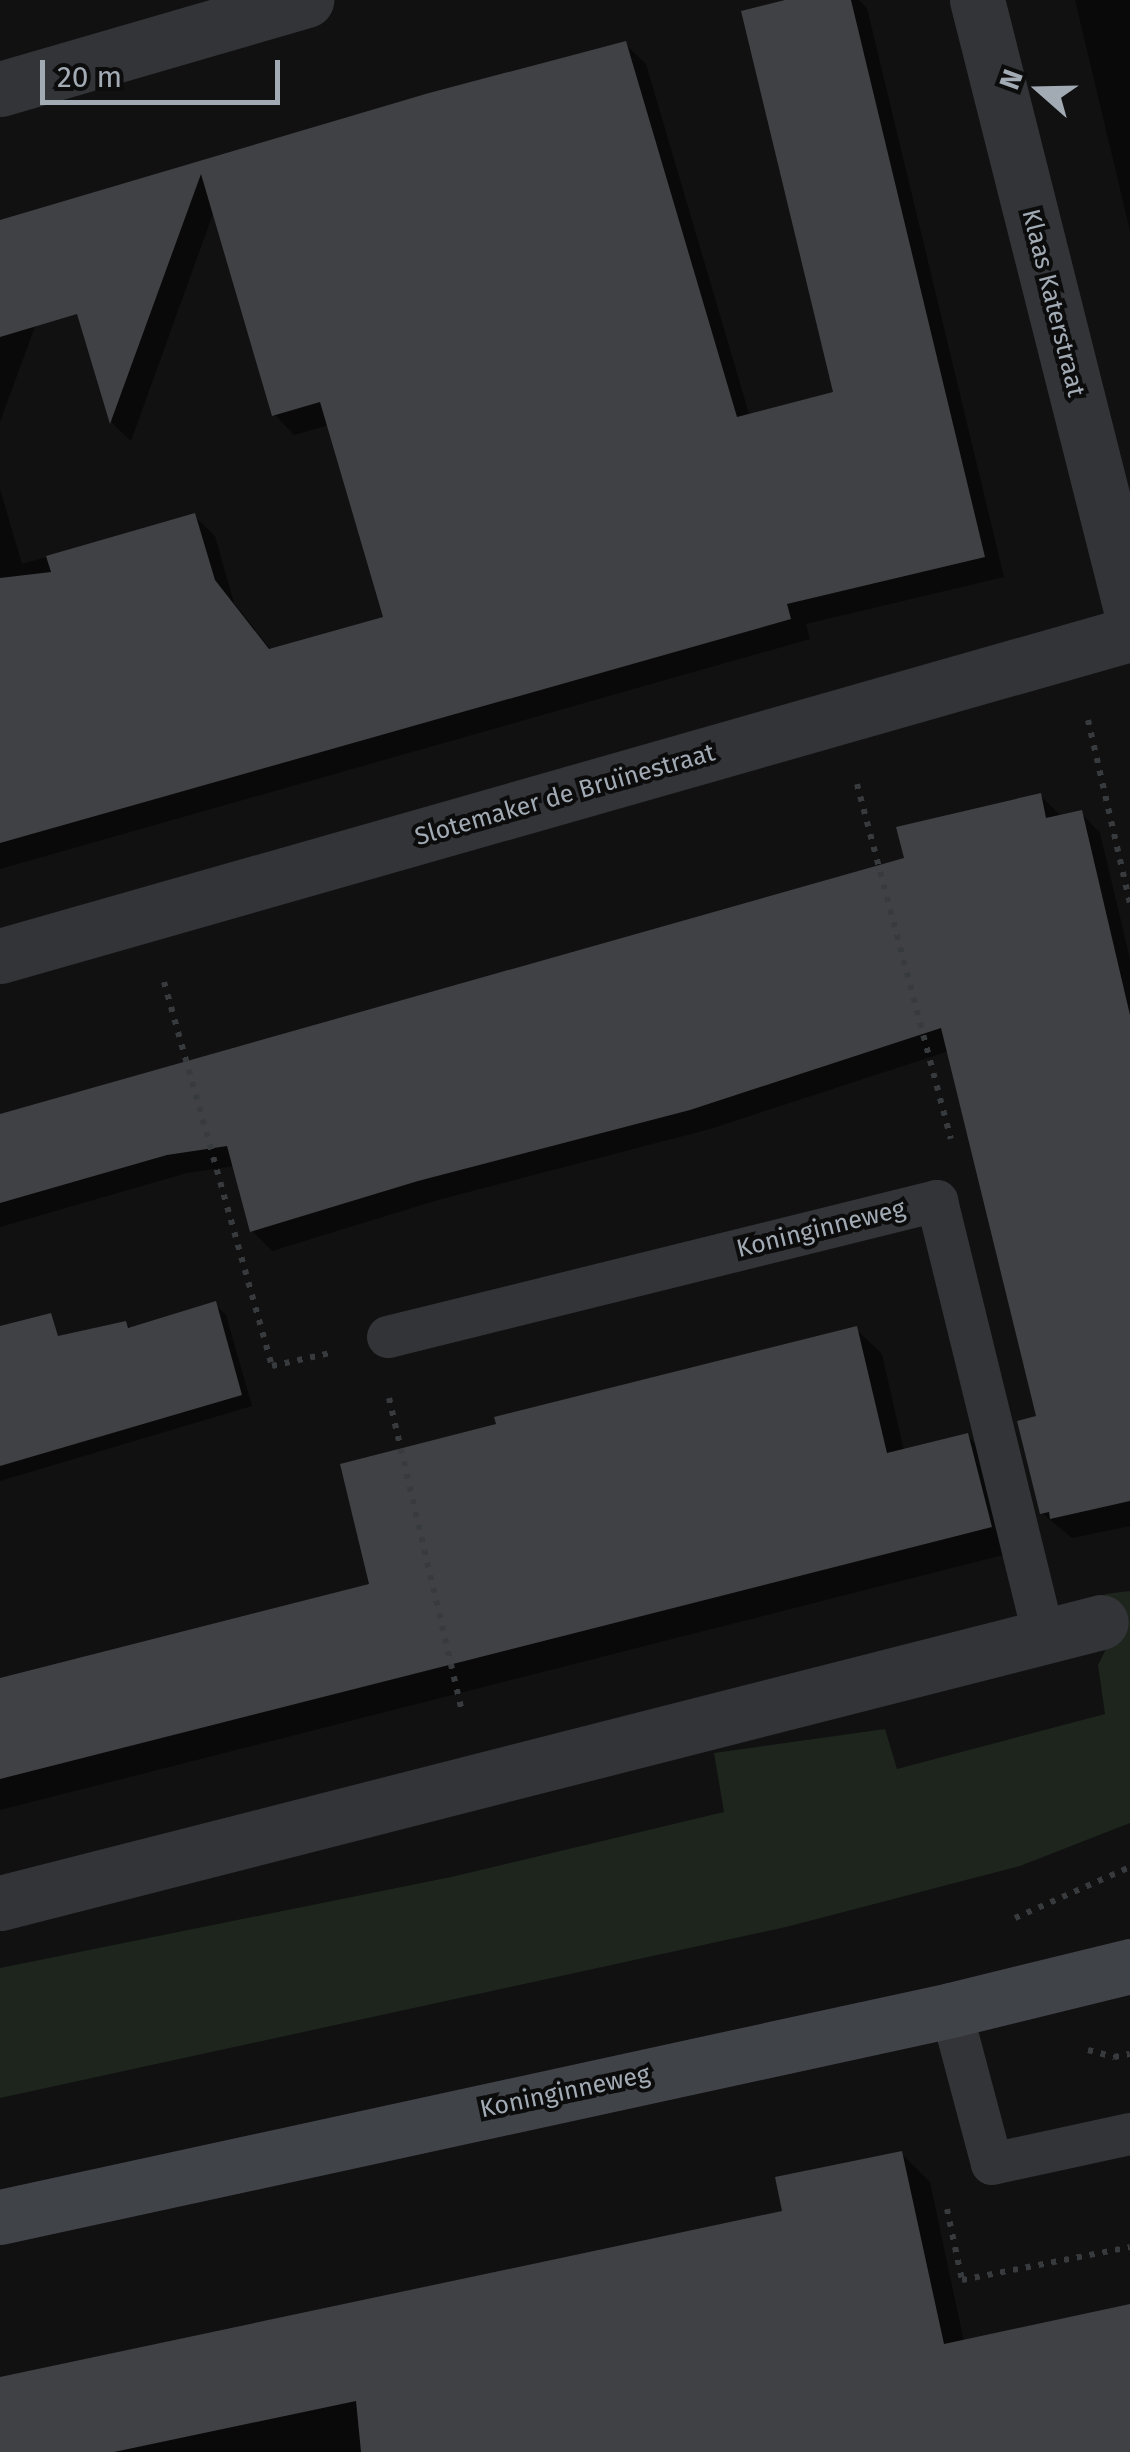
<!DOCTYPE html>
<html>
<head>
<meta charset="utf-8">
<style>
  body { margin:0 }
  #map { position:relative; width:1130px; height:2452px; overflow:hidden; background:#111112; font-family:"Fira Sans",sans-serif }
  div>[style] { position:absolute }
  .green>* { inset:0; background:#1d251d }
  .shadow>* { inset:0; background:#0007 }
  .building>* { inset:0; background:#404145 }
  .path>* { height:6px; margin-top:-3px; transform-origin:0; background:repeating-linear-gradient(90deg,#383b3e 0 5px,transparent 0 13px) }
  .lane>* { height:42px; margin:-21px; padding:0 21px; transform-origin:21px; border-radius:21px; background:#323437 }
  .street>* { height:55px; margin:-27.5px; padding:0 27.5px; transform-origin:27.5px; border-radius:27.5px; background:#323437 }
  .secondary>* { height:55px; margin:-27.5px; padding:0 27.5px; transform-origin:27.5px; border-radius:27.5px; background:#404348 }
  span { translate:-50% -50%; white-space:nowrap; text-align:center; line-height:1.15; -webkit-text-stroke:8px #0c0c0d; paint-order:stroke }
  .street-label { font-size:25px; color:#a2aab4 }
  .north { position:absolute; left:990px; top:40px; width:100px; height:100px; -webkit-text-stroke:8px #0c0c0d; paint-order:stroke; rotate:290deg; font-size:28px; font-weight:700; line-height:40px; text-align:center; color:#a2aab4 }
  .north::after { content:''; display:block; margin:auto; width:35px; height:45px; background:#a2aab4; clip-path:polygon(50% 0,100% 100%,50% 72%,0 100%) }
  .scale { position:absolute; left:40px; top:60px; width:240px; height:45px; box-sizing:border-box; border:5px solid #a2aab4; border-top:0; padding-left:12px; font-size:30px; line-height:35px; white-space:nowrap; color:#a2aab4; -webkit-text-stroke:8px #0c0c0d; paint-order:stroke }
</style>
</head>
<body>
<div id="map">
  <div class="green">
    <div style="clip-path:polygon(1130px 1591px,1130px 1823px,1020px 1866px,786px 1927px,0 2098px,0 1968px,451px 1877px,724px 1812px,714px 1753px,885px 1729px,897px 1769px,1105px 1714px,1098px 1665px,1114px 1633px,1105px 1594px)"></div>
  </div>
  <div class="shadow">
    <div style="clip-path:polygon(796px 0,859px 0,867px 8px,1004px 577px,806px 624px,810px 639px,0 869px,0 489px,22px 564px,194px 516px,215px 536px,234px 603px,272px 651px,387px 618px,329px 425px,294px 435px,274px 414px,214px 211px,131px 441px,112px 423px,62px 253px,0 422px,0 222px,625px 44px,646px 64px,750px 417px,836px 393px)"></div>
    <div style="clip-path:polygon(1075px 0,1130px 0,1130px 231px)"></div>
    <div style="clip-path:polygon(1040px 795px,1060px 815px,1081px 813px,1100px 833px,1130px 959px,1130px 1526px,1072px 1538px,1042px 1513px,1039px 1418px,949px 1051px,710px 1129px,438px 1200px,272px 1251px,252px 1231px,235px 1166px,187px 1173px,0 1227px,0 1117px,907px 860px)"></div>
    <div style="clip-path:polygon(215px 1304px,226px 1315px,252px 1406px,0 1481px,0 1363px,126px 1323px,132px 1330px)"></div>
    <div style="clip-path:polygon(856px 1329px,882px 1354px,904px 1451px,968px 1436px,993px 1461px,1015px 1552px,0 1810px,0 1680px,372px 1586px)"></div>
    <div style="clip-path:polygon(902px 2154px,930px 2182px,964px 2342px,1130px 2307px,1130px 2452px,0 2452px,0 2379px,785px 2212px)"></div>
  </div>
  <div class="building">
    <div style="clip-path:polygon(785px 0,851px 0,985px 557px,787px 604px,791px 619px,0 843px,0 578px,51px 572px,46px 556px,195px 513px,215px 580px,269px 649px,383px 617px,320px 402px,272px 416px,201px 174px,110px 424px,77px 314px,0 337px,0 220px,429px 93px,626px 41px,737px 417px,833px 392px,741px 11px)"></div>
    <div style="clip-path:polygon(1041px 793px,1046px 818px,1082px 810px,1130px 1015px,1130px 1501px,1050px 1519px,1049px 1512px,1040px 1514px,1017px 1421px,1036px 1416px,941px 1028px,690px 1110px,418px 1181px,250px 1232px,227px 1146px,167px 1155px,0 1203px,0 1114px,904px 858px,896px 827px)"></div>
    <div style="clip-path:polygon(216px 1301px,242px 1395px,0 1466px,0 1326px,51px 1313px,58px 1336px,126px 1321px,128px 1328px)"></div>
    <div style="clip-path:polygon(857px 1326px,887px 1453px,968px 1433px,992px 1527px,0 1779px,0 1678px,369px 1584px,340px 1464px,496px 1424px,494px 1417px)"></div>
    <div style="clip-path:polygon(902px 2151px,944px 2344px,1130px 2304px,1130px 2452px,361px 2452px,356px 2401px,114px 2452px,0 2452px,0 2377px,782px 2211px,775px 2177px)"></div>
  </div>
  <div class="path">
    <div style="left:1088px;top:720px;width:189px;rotate:77.1deg"></div>
    <div style="left:857px;top:784px;width:367px;rotate:75.2deg"></div>
    <div style="left:164px;top:982px;width:399px;rotate:74.3deg"></div>
    <div style="left:272px;top:1366px;width:59px;rotate:-12.6deg"></div>
    <div style="left:389px;top:1398px;width:322px;rotate:76.9deg"></div>
    <div style="left:1015px;top:1918px;width:126px;rotate:-23.9deg"></div>
    <div style="left:1088px;top:2050px;width:27px;rotate:15deg"></div>
    <div style="left:1114px;top:2057px;width:16px;rotate:-11deg"></div>
    <div style="left:947px;top:2209px;width:73px;rotate:78.1deg"></div>
    <div style="left:962px;top:2280px;width:171px;rotate:-11.1deg"></div>
  </div>
  <div class="lane">
    <div style="left:388px;top:1337px;width:566px;rotate:-13.91deg"></div>
    <div style="left:937px;top:1201px;width:447px;rotate:76.2deg"></div>
    <div style="left:951px;top:2010px;width:159px;rotate:75.1deg"></div>
    <div style="left:992px;top:2164px;width:141px;rotate:-12.3deg"></div>
  </div>
  <div class="street">
    <div style="left:977px;top:0;width:625px;rotate:75.83deg"></div>
    <div style="left:0;top:89px;width:319px;rotate:-16.2deg"></div>
    <div style="left:0;top:956px;width:1175px;rotate:-15.91deg"></div>
    <div style="left:0;top:1903px;width:1136px;rotate:-14.32deg"></div>
  </div>
  <div class="secondary">
    <div style="left:0;top:2217px;width:973px;rotate:-12.28deg"></div>
    <div style="left:951px;top:2010px;width:184px;rotate:-13.8deg"></div>
  </div>
  <div class="street-label">
    <span style="left:1053px;top:303px;rotate:76deg">Klaas Katerstraat</span>
    <span style="left:565px;top:795px;rotate:-16deg">Slotemaker de Bruïnestraat</span>
    <span style="left:821px;top:1229px;rotate:-14deg">Koninginneweg</span>
    <span style="left:565px;top:2092px;rotate:-12deg">Koninginneweg</span>
  </div>
  <div class="north">N</div>
  <div class="scale">20 m</div>
</div>
</body>
</html>
